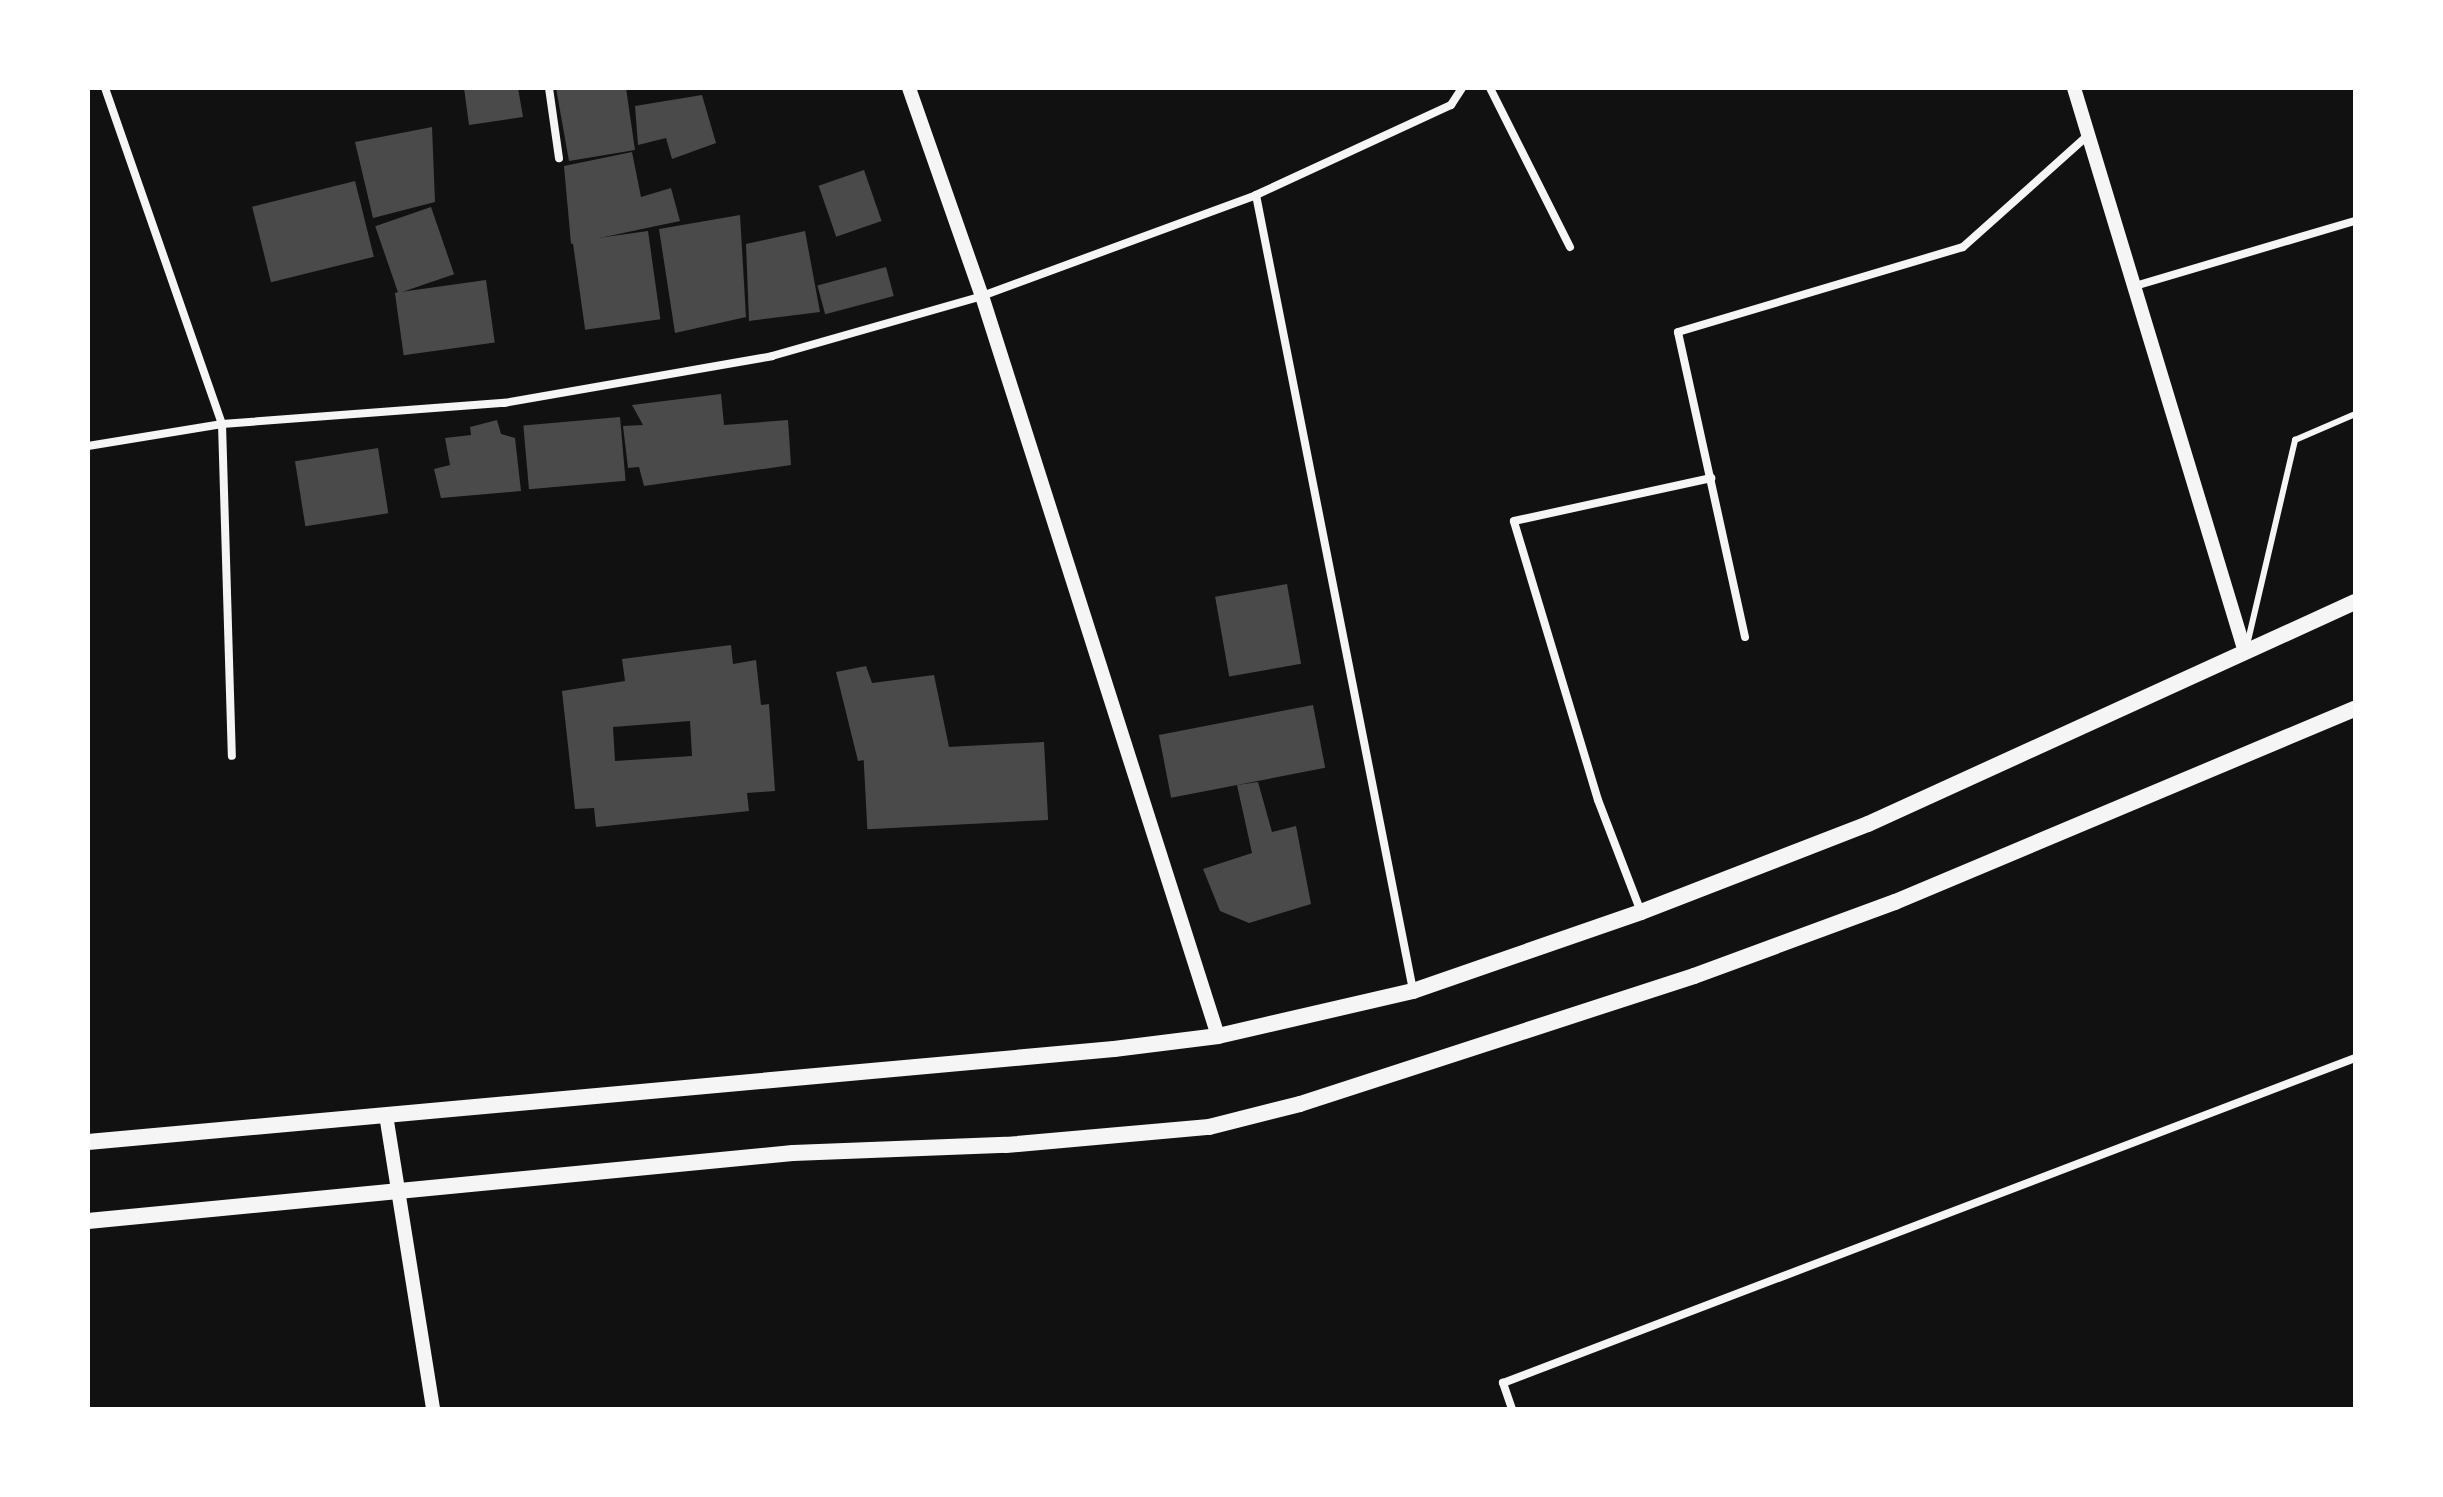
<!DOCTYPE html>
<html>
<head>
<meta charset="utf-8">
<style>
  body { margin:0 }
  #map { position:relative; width:2443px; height:1497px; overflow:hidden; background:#111; font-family:"Varela Round",sans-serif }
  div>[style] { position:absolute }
  .building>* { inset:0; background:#4a4a4a; transform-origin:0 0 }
  .service>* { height:6px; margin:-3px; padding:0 3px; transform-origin:3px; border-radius:3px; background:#f5f5f5 }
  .minor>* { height:8px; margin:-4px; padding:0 4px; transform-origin:4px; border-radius:4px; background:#f5f5f5 }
  .tertiary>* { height:14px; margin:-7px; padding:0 7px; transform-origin:7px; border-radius:7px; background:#f5f5f5 }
  .secondary>* { height:16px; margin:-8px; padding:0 8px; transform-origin:8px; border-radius:8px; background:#f5f5f5 }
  span { translate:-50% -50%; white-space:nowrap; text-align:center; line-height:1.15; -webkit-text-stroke:8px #fff; paint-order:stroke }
  .frame { position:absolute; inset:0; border:90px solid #fff; pointer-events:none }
</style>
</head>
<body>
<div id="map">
  <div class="building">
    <div style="clip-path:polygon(464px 88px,518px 88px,523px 117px,469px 125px)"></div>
    <div style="clip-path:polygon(556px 88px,626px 88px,635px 150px,569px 161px)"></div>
    <div style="clip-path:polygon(702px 95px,716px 143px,672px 159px,666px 138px,638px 145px,635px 106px)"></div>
    <div style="clip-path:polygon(432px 127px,435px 202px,373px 218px,355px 142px)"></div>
    <div style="clip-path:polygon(632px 152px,641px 197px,671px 188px,680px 221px,571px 244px,564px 166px)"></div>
    <div style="left:864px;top:170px;width:54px;height:48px;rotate:71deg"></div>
    <div style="left:355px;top:181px;width:78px;height:106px;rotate:76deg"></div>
    <div style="left:431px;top:207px;width:71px;height:59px;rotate:71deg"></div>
    <div style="clip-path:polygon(740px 215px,746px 317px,675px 333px,659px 229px)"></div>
    <div style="left:648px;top:231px;width:89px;height:76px;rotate:82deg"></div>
    <div style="clip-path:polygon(805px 231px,820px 312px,749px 321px,746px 244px)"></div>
    <div style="left:886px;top:267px;width:30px;height:71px;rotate:75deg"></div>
    <div style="left:486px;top:280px;width:63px;height:92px;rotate:82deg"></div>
    <div style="clip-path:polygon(721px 394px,724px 425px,788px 420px,791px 465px,644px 486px,639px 467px,628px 468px,623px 426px,643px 425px,632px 405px)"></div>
    <div style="left:620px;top:417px;width:64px;height:97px;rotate:85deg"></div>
    <div style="clip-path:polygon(497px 420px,501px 434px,515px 438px,521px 491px,441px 498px,434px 469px,450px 465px,445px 438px,471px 435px,470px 427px)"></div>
    <div style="left:378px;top:448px;width:66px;height:84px;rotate:81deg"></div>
    <div style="left:1287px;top:584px;width:81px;height:73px;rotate:80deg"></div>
    <div style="clip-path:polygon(evenodd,731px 645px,733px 664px,756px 660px,761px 705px,769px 704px,775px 791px,747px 793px,749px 811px,596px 827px,594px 808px,575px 809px,562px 691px,625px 681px,622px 659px,731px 645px,690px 721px,692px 756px,615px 761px,613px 727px,690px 721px)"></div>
    <div style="clip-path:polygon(866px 666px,872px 683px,934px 675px,949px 747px,858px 761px,836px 672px)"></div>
    <div style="left:1313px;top:705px;width:64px;height:157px;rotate:79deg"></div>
    <div style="left:1044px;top:742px;width:78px;height:181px;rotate:87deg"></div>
    <div style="clip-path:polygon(1258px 782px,1272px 832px,1296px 826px,1311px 904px,1249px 923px,1220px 911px,1203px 869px,1252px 853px,1237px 785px)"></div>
  </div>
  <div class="service">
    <div style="left:2247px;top:645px;width:211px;rotate:-76.8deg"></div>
    <div style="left:2295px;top:440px;width:65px;rotate:-23.4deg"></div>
  </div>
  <div class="minor">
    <div style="left:105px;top:88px;width:356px;rotate:70.8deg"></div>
    <div style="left:222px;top:424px;width:332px;rotate:88.3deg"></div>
    <div style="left:549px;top:88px;width:71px;rotate:81.9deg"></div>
    <div style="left:1490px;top:88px;width:178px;rotate:63.3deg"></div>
    <div style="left:1256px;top:195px;width:810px;rotate:78.83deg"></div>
    <div style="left:2135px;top:286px;width:229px;rotate:-16.5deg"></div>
    <div style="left:88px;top:446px;width:136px;rotate:-9.3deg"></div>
    <div style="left:222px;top:424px;width:283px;rotate:-4.3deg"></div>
    <div style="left:504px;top:403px;width:272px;rotate:-9.9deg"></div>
    <div style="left:772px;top:356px;width:218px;rotate:-15.9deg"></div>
    <div style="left:982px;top:296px;width:292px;rotate:-20.2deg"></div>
    <div style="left:1256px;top:195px;width:215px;rotate:-24.8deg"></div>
    <div style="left:1451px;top:105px;width:20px;rotate:-57deg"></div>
    <div style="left:1745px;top:637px;width:312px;rotate:-102.4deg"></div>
    <div style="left:1678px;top:332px;width:297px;rotate:-16.6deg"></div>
    <div style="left:1963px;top:247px;width:165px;rotate:-41.8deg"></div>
    <div style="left:1641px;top:912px;width:120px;rotate:-111deg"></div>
    <div style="left:1598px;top:800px;width:291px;rotate:-106.8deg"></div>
    <div style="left:1514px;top:521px;width:202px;rotate:-12.3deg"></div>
    <div style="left:1512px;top:1409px;width:28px;rotate:-109deg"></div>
    <div style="left:1503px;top:1383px;width:912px;rotate:-20.88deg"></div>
  </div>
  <div class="tertiary">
    <div style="left:909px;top:88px;width:220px;rotate:70.7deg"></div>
    <div style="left:982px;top:296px;width:777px;rotate:72.31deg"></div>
    <div style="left:2074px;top:88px;width:589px;rotate:73.13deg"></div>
    <div style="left:386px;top:1115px;width:298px;rotate:80.9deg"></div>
  </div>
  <div class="secondary">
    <div style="left:88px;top:1142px;width:1030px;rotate:-5.18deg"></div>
    <div style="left:1114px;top:1049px;width:105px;rotate:-7.1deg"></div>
    <div style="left:1218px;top:1036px;width:200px;rotate:-13deg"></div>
    <div style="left:1413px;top:991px;width:241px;rotate:-19.1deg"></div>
    <div style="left:1641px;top:912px;width:243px;rotate:-21.2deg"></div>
    <div style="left:1868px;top:824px;width:535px;rotate:-24.51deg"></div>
    <div style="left:88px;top:1221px;width:708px;rotate:-5.51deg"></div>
    <div style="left:793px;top:1153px;width:213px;rotate:-2.2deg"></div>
    <div style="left:1006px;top:1145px;width:204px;rotate:-5.1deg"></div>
    <div style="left:1209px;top:1127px;width:94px;rotate:-14.2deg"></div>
    <div style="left:1300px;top:1104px;width:414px;rotate:-18deg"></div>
    <div style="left:1694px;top:976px;width:214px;rotate:-20.2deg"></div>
    <div style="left:1895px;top:902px;width:499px;rotate:-22.8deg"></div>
  </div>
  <div class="frame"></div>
</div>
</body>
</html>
